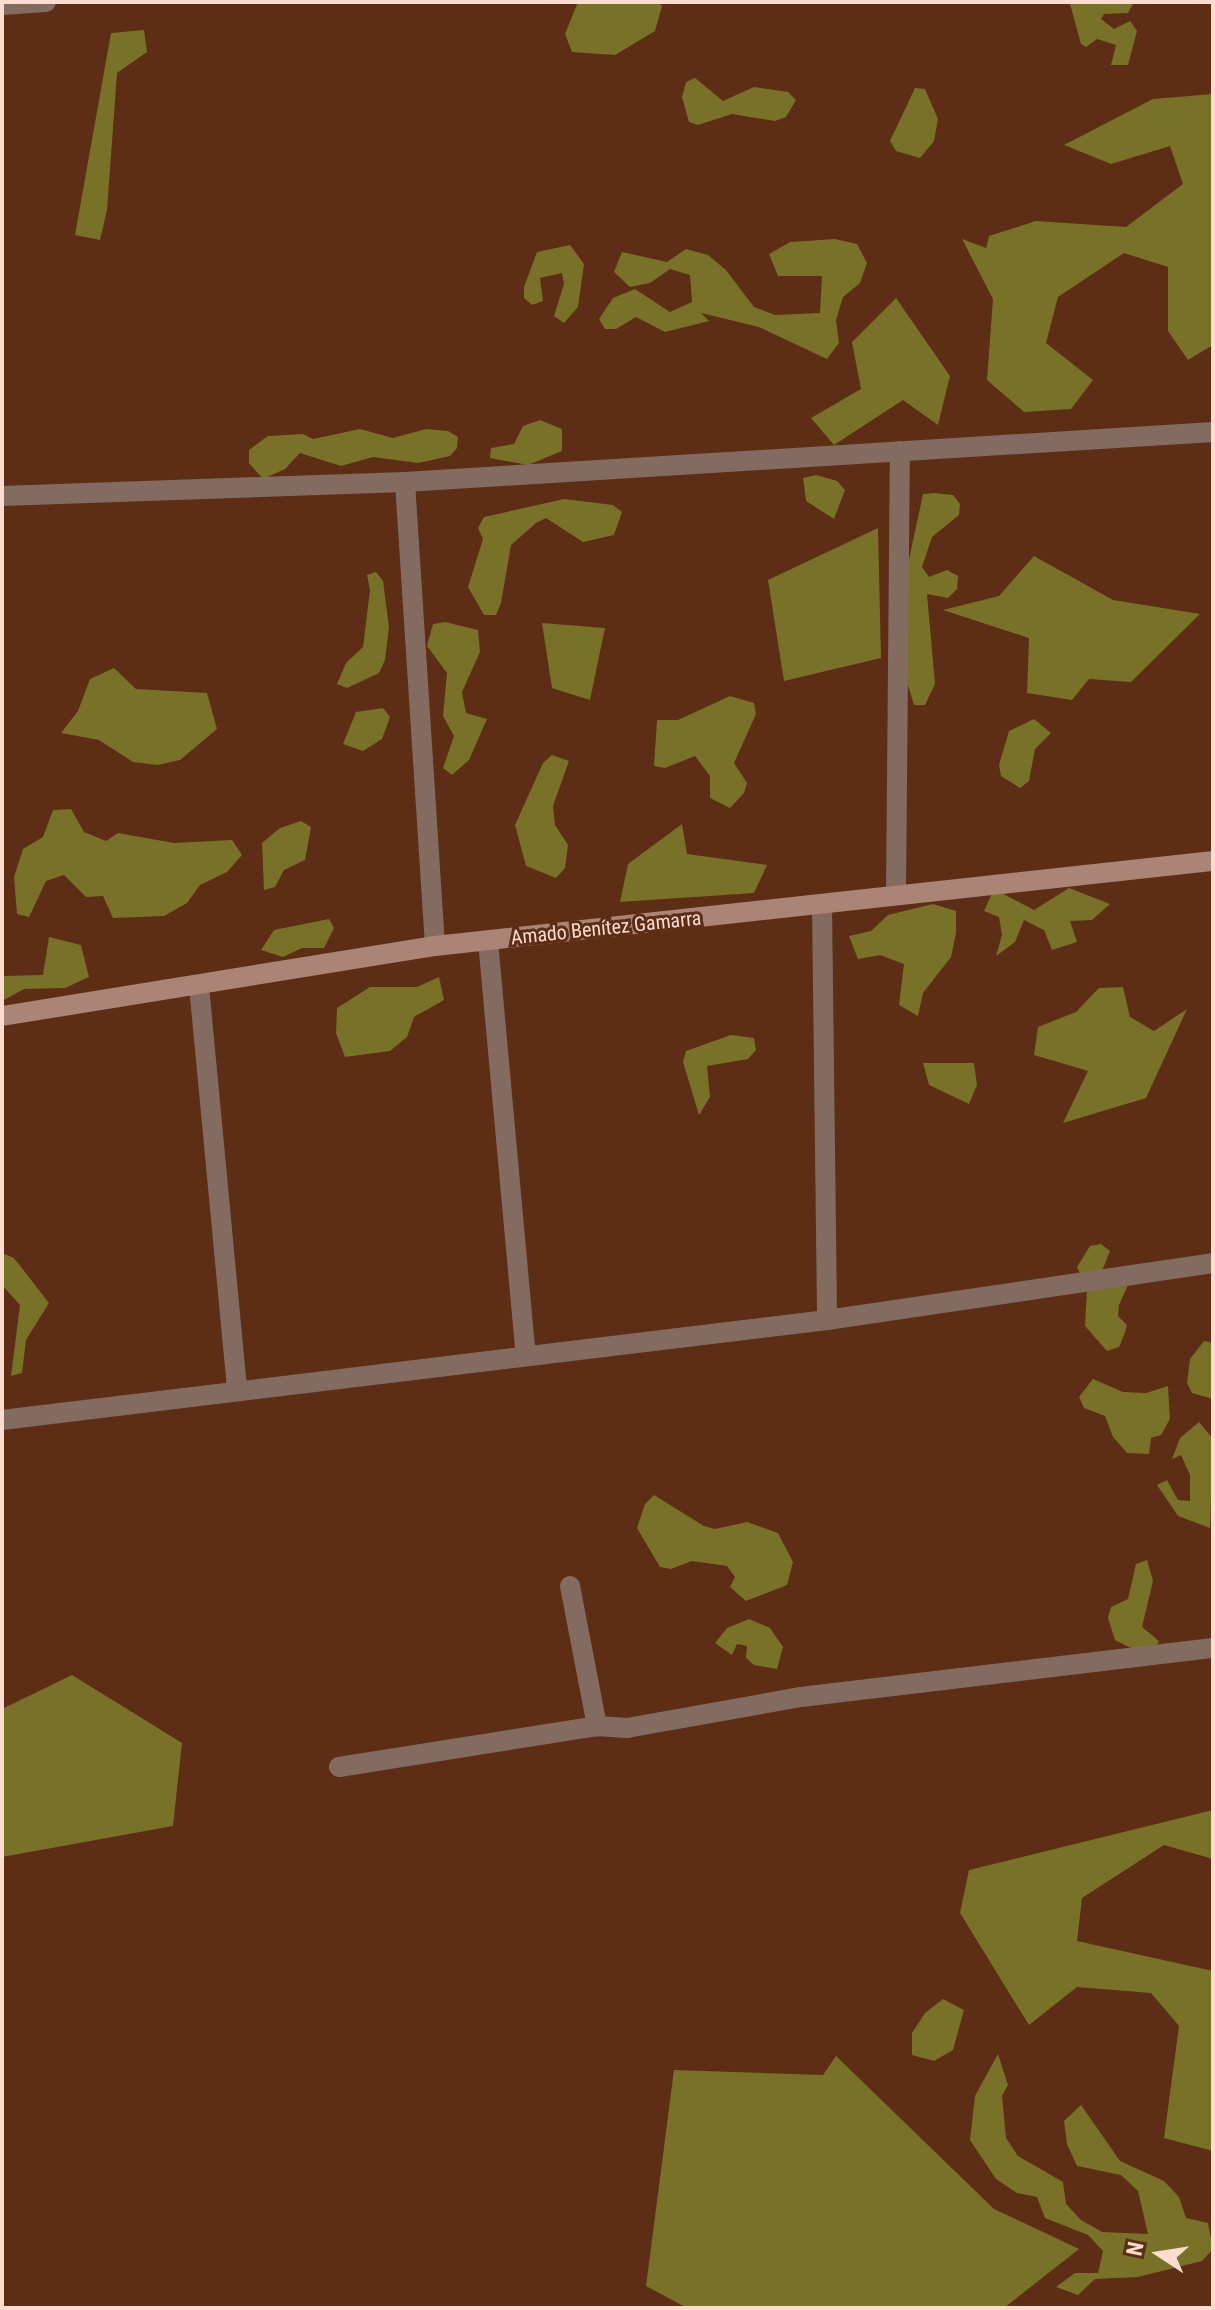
<!DOCTYPE html>
<html>
<head>
<meta charset="utf-8">
<style>
  body { margin:0 }
  #map { position:relative; width:1215px; height:2310px; overflow:hidden; background:#5d2d16; font-family:"Roboto Condensed",sans-serif }
  div>[style] { position:absolute }
  .forest>* { inset:0; background:#787127 }
  .minor>* { height:20px; margin:-10px; padding:0 10px; transform-origin:10px; border-radius:10px; background:#836b60 }
  .secondary>* { height:20px; margin:-10px; padding:0 10px; transform-origin:10px; border-radius:10px; background:#aa8474 }
  span { translate:-50% -50%; white-space:nowrap; text-align:center; line-height:1.15; -webkit-text-stroke:6px #5d2d16; paint-order:stroke }
  .street-label { font-size:20px; color:#fbdccf }
  .frame { position:absolute; inset:0; border:4px solid #fbdccf; pointer-events:none }
  .north { position:absolute; left:1119px; top:2214px; width:80px; height:80px; -webkit-text-stroke:6px #5d2d16; paint-order:stroke; rotate:282deg; font-size:22px; font-weight:700; line-height:32px; text-align:center; color:#fbdccf }
  .north::after { content:''; display:block; margin:auto; width:28px; height:36px; background:#fbdccf; clip-path:polygon(50% 0,100% 100%,50% 72%,0 100%) }
</style>
</head>
<body>
<div id="map">
  <div class="forest">
    <div style="clip-path:polygon(578px 2px,658px 2px,662px 6px,655px 31px,615px 55px,572px 52px,565px 34px)"></div>
    <div style="clip-path:polygon(1044px 2px,1134px 2px,1128px 13px,1104px 14px,1101px 19px,1114px 29px,1130px 21px,1137px 31px,1128px 65px,1111px 65px,1116px 45px,1097px 39px,1086px 47px,1081px 44px,1070px 4px)"></div>
    <div style="clip-path:polygon(144px 30px,147px 52px,117px 73px,107px 210px,100px 240px,75px 235px,111px 33px)"></div>
    <div style="clip-path:polygon(695px 78px,723px 101px,754px 87px,788px 92px,796px 100px,786px 117px,775px 121px,732px 114px,698px 125px,689px 122px,682px 97px,686px 82px)"></div>
    <div style="clip-path:polygon(915px 88px,925px 89px,938px 119px,934px 141px,920px 158px,896px 151px,890px 141px)"></div>
    <div style="clip-path:polygon(1213px 94px,1213px 345px,1188px 360px,1168px 331px,1168px 267px,1124px 253px,1058px 297px,1046px 343px,1093px 380px,1071px 409px,1024px 412px,987px 380px,993px 299px,962px 239px,986px 248px,989px 236px,1036px 221px,1126px 227px,1183px 184px,1170px 146px,1111px 164px,1064px 145px,1153px 99px)"></div>
    <div style="clip-path:polygon(835px 239px,857px 244px,867px 263px,860px 283px,843px 297px,836px 320px,839px 343px,827px 359px,759px 327px,701px 313px,709px 321px,665px 332px,636px 317px,616px 329px,605px 329px,599px 319px,613px 298px,635px 289px,670px 312px,692px 302px,690px 275px,670px 269px,650px 283px,630px 287px,614px 272px,622px 252px,667px 262px,686px 249px,708px 255px,726px 270px,754px 307px,775px 315px,820px 313px,822px 276px,778px 276px,769px 254px,790px 242px)"></div>
    <div style="clip-path:polygon(570px 245px,584px 264px,578px 307px,564px 323px,554px 316px,564px 284px,562px 273px,540px 278px,543px 301px,532px 305px,524px 298px,524px 287px,537px 252px)"></div>
    <div style="clip-path:polygon(896px 298px,950px 376px,938px 425px,903px 400px,834px 445px,811px 418px,861px 389px,852px 342px)"></div>
    <div style="clip-path:polygon(540px 420px,562px 429px,562px 451px,528px 465px,490px 458px,491px 448px,514px 444px,523px 426px)"></div>
    <div style="clip-path:polygon(360px 429px,393px 438px,426px 429px,448px 431px,458px 437px,457px 448px,450px 456px,418px 463px,373px 457px,341px 466px,300px 453px,285px 469px,263px 479px,249px 463px,249px 450px,268px 436px,303px 434px,313px 439px)"></div>
    <div style="clip-path:polygon(816px 475px,837px 481px,845px 490px,834px 519px,806px 501px,803px 478px)"></div>
    <div style="clip-path:polygon(934px 493px,953px 495px,960px 504px,959px 515px,932px 537px,922px 567px,929px 577px,947px 570px,958px 576px,957px 589px,948px 598px,927px 594px,935px 684px,925px 705px,914px 705px,904px 672px,908px 564px,923px 494px)"></div>
    <div style="clip-path:polygon(564px 499px,613px 505px,622px 512px,614px 535px,583px 542px,546px 518px,536px 523px,511px 545px,501px 603px,496px 615px,484px 615px,468px 587px,483px 539px,478px 528px,484px 517px)"></div>
    <div style="clip-path:polygon(878px 528px,881px 658px,784px 681px,768px 580px)"></div>
    <div style="clip-path:polygon(1034px 556px,1113px 600px,1200px 614px,1131px 682px,1089px 679px,1072px 700px,1027px 693px,1029px 638px,943px 610px,999px 596px)"></div>
    <div style="clip-path:polygon(376px 572px,383px 581px,389px 627px,385px 660px,379px 673px,347px 688px,337px 684px,346px 663px,363px 647px,370px 590px,367px 575px)"></div>
    <div style="clip-path:polygon(445px 622px,478px 630px,480px 652px,462px 692px,466px 713px,487px 719px,469px 760px,452px 775px,443px 768px,454px 736px,443px 716px,447px 673px,427px 646px,433px 624px)"></div>
    <div style="clip-path:polygon(542px 623px,605px 628px,590px 700px,552px 688px)"></div>
    <div style="clip-path:polygon(114px 668px,136px 689px,207px 693px,217px 729px,180px 760px,158px 765px,133px 762px,99px 740px,61px 733px,78px 711px,90px 679px)"></div>
    <div style="clip-path:polygon(730px 696px,754px 703px,756px 714px,734px 763px,747px 783px,744px 793px,730px 808px,710px 798px,710px 776px,695px 756px,665px 768px,654px 766px,657px 720px,678px 720px)"></div>
    <div style="clip-path:polygon(383px 708px,390px 717px,382px 739px,363px 751px,343px 744px,356px 712px)"></div>
    <div style="clip-path:polygon(1034px 719px,1051px 733px,1035px 749px,1029px 781px,1020px 788px,1001px 776px,999px 765px,1009px 731px)"></div>
    <div style="clip-path:polygon(552px 755px,569px 761px,553px 806px,555px 825px,568px 845px,565px 868px,556px 878px,526px 866px,515px 825px,543px 763px)"></div>
    <div style="clip-path:polygon(71px 809px,84px 832px,106px 841px,118px 833px,174px 843px,232px 840px,242px 855px,227px 872px,200px 885px,187px 903px,164px 916px,113px 918px,103px 896px,86px 897px,64px 875px,46px 881px,29px 917px,17px 914px,14px 877px,23px 849px,43px 837px,53px 810px)"></div>
    <div style="clip-path:polygon(301px 821px,311px 827px,305px 860px,284px 870px,275px 887px,264px 890px,262px 843px,280px 828px)"></div>
    <div style="clip-path:polygon(682px 824px,687px 854px,767px 865px,754px 893px,620px 902px,628px 864px)"></div>
    <div style="clip-path:polygon(1069px 888px,1110px 904px,1092px 920px,1070px 921px,1077px 942px,1052px 950px,1044px 930px,1024px 920px,1015px 942px,996px 956px,1002px 935px,999px 917px,984px 911px,994px 889px,1034px 910px)"></div>
    <div style="clip-path:polygon(933px 904px,956px 911px,956px 933px,951px 957px,923px 993px,918px 1016px,899px 1005px,904px 964px,880px 955px,858px 959px,849px 936px,871px 931px,888px 915px)"></div>
    <div style="clip-path:polygon(329px 919px,334px 928px,324px 948px,302px 948px,283px 957px,261px 950px,274px 930px)"></div>
    <div style="clip-path:polygon(49px 937px,81px 945px,89px 977px,65px 988px,24px 989px,2px 1001px,2px 976px,43px 975px)"></div>
    <div style="clip-path:polygon(439px 977px,444px 1000px,414px 1017px,407px 1037px,390px 1051px,345px 1057px,336px 1033px,337px 1008px,370px 987px,417px 987px)"></div>
    <div style="clip-path:polygon(1123px 987px,1130px 1017px,1154px 1031px,1187px 1009px,1146px 1098px,1063px 1123px,1088px 1071px,1034px 1055px,1038px 1027px,1076px 1012px,1099px 988px)"></div>
    <div style="clip-path:polygon(731px 1035px,754px 1038px,756px 1050px,748px 1059px,707px 1066px,710px 1097px,699px 1115px,683px 1062px,686px 1051px)"></div>
    <div style="clip-path:polygon(923px 1063px,974px 1063px,977px 1085px,969px 1104px,929px 1085px)"></div>
    <div style="clip-path:polygon(1101px 1244px,1110px 1251px,1102px 1271px,1128px 1285px,1119px 1305px,1118px 1316px,1127px 1325px,1124px 1335px,1119px 1347px,1107px 1351px,1085px 1326px,1087px 1289px,1077px 1267px,1090px 1246px)"></div>
    <div style="clip-path:polygon(2px 1253px,14px 1258px,49px 1303px,26px 1340px,22px 1373px,11px 1376px,20px 1305px,2px 1285px)"></div>
    <div style="clip-path:polygon(1204px 1341px,1213px 1343px,1213px 1399px,1192px 1393px,1187px 1383px,1190px 1359px)"></div>
    <div style="clip-path:polygon(1093px 1379px,1123px 1392px,1146px 1393px,1168px 1386px,1170px 1419px,1161px 1435px,1151px 1438px,1149px 1454px,1127px 1453px,1113px 1437px,1105px 1416px,1084px 1408px,1079px 1397px)"></div>
    <div style="clip-path:polygon(1199px 1422px,1213px 1439px,1210px 1528px,1178px 1516px,1157px 1485px,1167px 1480px,1178px 1500px,1190px 1501px,1190px 1475px,1181px 1455px,1172px 1459px,1180px 1438px)"></div>
    <div style="clip-path:polygon(654px 1495px,704px 1526px,715px 1529px,747px 1522px,778px 1533px,793px 1562px,787px 1585px,746px 1601px,730px 1587px,735px 1577px,727px 1566px,692px 1561px,671px 1569px,660px 1567px,637px 1528px,645px 1504px)"></div>
    <div style="clip-path:polygon(1147px 1560px,1153px 1581px,1142px 1627px,1159px 1641px,1154px 1651px,1143px 1654px,1115px 1640px,1108px 1618px,1111px 1607px,1128px 1599px,1136px 1564px)"></div>
    <div style="clip-path:polygon(749px 1619px,770px 1628px,783px 1647px,777px 1669px,754px 1665px,746px 1658px,747px 1646px,737px 1644px,732px 1655px,715px 1643px,727px 1628px)"></div>
    <div style="clip-path:polygon(72px 1675px,182px 1743px,173px 1826px,2px 1857px,2px 1709px)"></div>
    <div style="clip-path:polygon(1213px 1810px,1213px 1859px,1164px 1845px,1082px 1898px,1077px 1941px,1213px 1971px,1213px 2151px,1164px 2138px,1179px 2026px,1151px 1993px,1077px 1987px,1029px 2025px,960px 1913px,969px 1870px)"></div>
    <div style="clip-path:polygon(943px 1999px,964px 2010px,953px 2050px,934px 2061px,912px 2055px,912px 2033px,925px 2013px)"></div>
    <div style="clip-path:polygon(998px 2054px,1008px 2085px,1002px 2096px,1006px 2138px,1018px 2156px,1063px 2182px,1066px 2204px,1081px 2220px,1102px 2232px,1148px 2234px,1138px 2191px,1121px 2175px,1077px 2166px,1067px 2144px,1064px 2121px,1081px 2105px,1120px 2161px,1164px 2181px,1179px 2197px,1186px 2218px,1208px 2223px,1213px 2249px,1202px 2261px,1138px 2277px,1095px 2279px,1078px 2295px,1056px 2287px,1075px 2273px,1098px 2273px,1103px 2251px,1088px 2235px,1045px 2218px,1037px 2197px,1017px 2193px,996px 2179px,970px 2140px,975px 2096px)"></div>
    <div style="clip-path:polygon(836px 2056px,994px 2209px,1079px 2249px,1004px 2308px,687px 2308px,646px 2286px,674px 2070px,823px 2075px)"></div>
  </div>
  <div class="minor">
    <div style="left:2px;top:5px;width:44px;rotate:-3.9deg"></div>
    <div style="left:405px;top:482px;width:465px;rotate:86.3deg"></div>
    <div style="left:2px;top:496px;width:403px;rotate:-2deg"></div>
    <div style="left:405px;top:482px;width:810px;rotate:-3.54deg"></div>
    <div style="left:896px;top:895px;width:444px;rotate:-89.5deg"></div>
    <div style="left:822px;top:904px;width:416px;rotate:89.3deg"></div>
    <div style="left:488px;top:941px;width:416px;rotate:84.8deg"></div>
    <div style="left:199px;top:986px;width:407px;rotate:84.6deg"></div>
    <div style="left:2px;top:1420px;width:831px;rotate:-6.91deg"></div>
    <div style="left:827px;top:1320px;width:390px;rotate:-8.4deg"></div>
    <div style="left:570px;top:1586px;width:143px;rotate:79.1deg"></div>
    <div style="left:339px;top:1767px;width:261px;rotate:-9deg"></div>
    <div style="left:597px;top:1726px;width:30px;rotate:4deg"></div>
    <div style="left:627px;top:1728px;width:177px;rotate:-10.1deg"></div>
    <div style="left:801px;top:1697px;width:415px;rotate:-6.8deg"></div>
  </div>
  <div class="secondary">
    <div style="left:2px;top:1016px;width:439px;rotate:-9.2deg"></div>
    <div style="left:435px;top:946px;width:783px;rotate:-6.24deg"></div>
  </div>
  <div class="street-label">
    <span style="left:606px;top:928px;rotate:-6deg">Amado Benítez Gamarra</span>
  </div>
  <div class="frame"></div>
  <div class="north">N</div>
</div>
</body>
</html>
